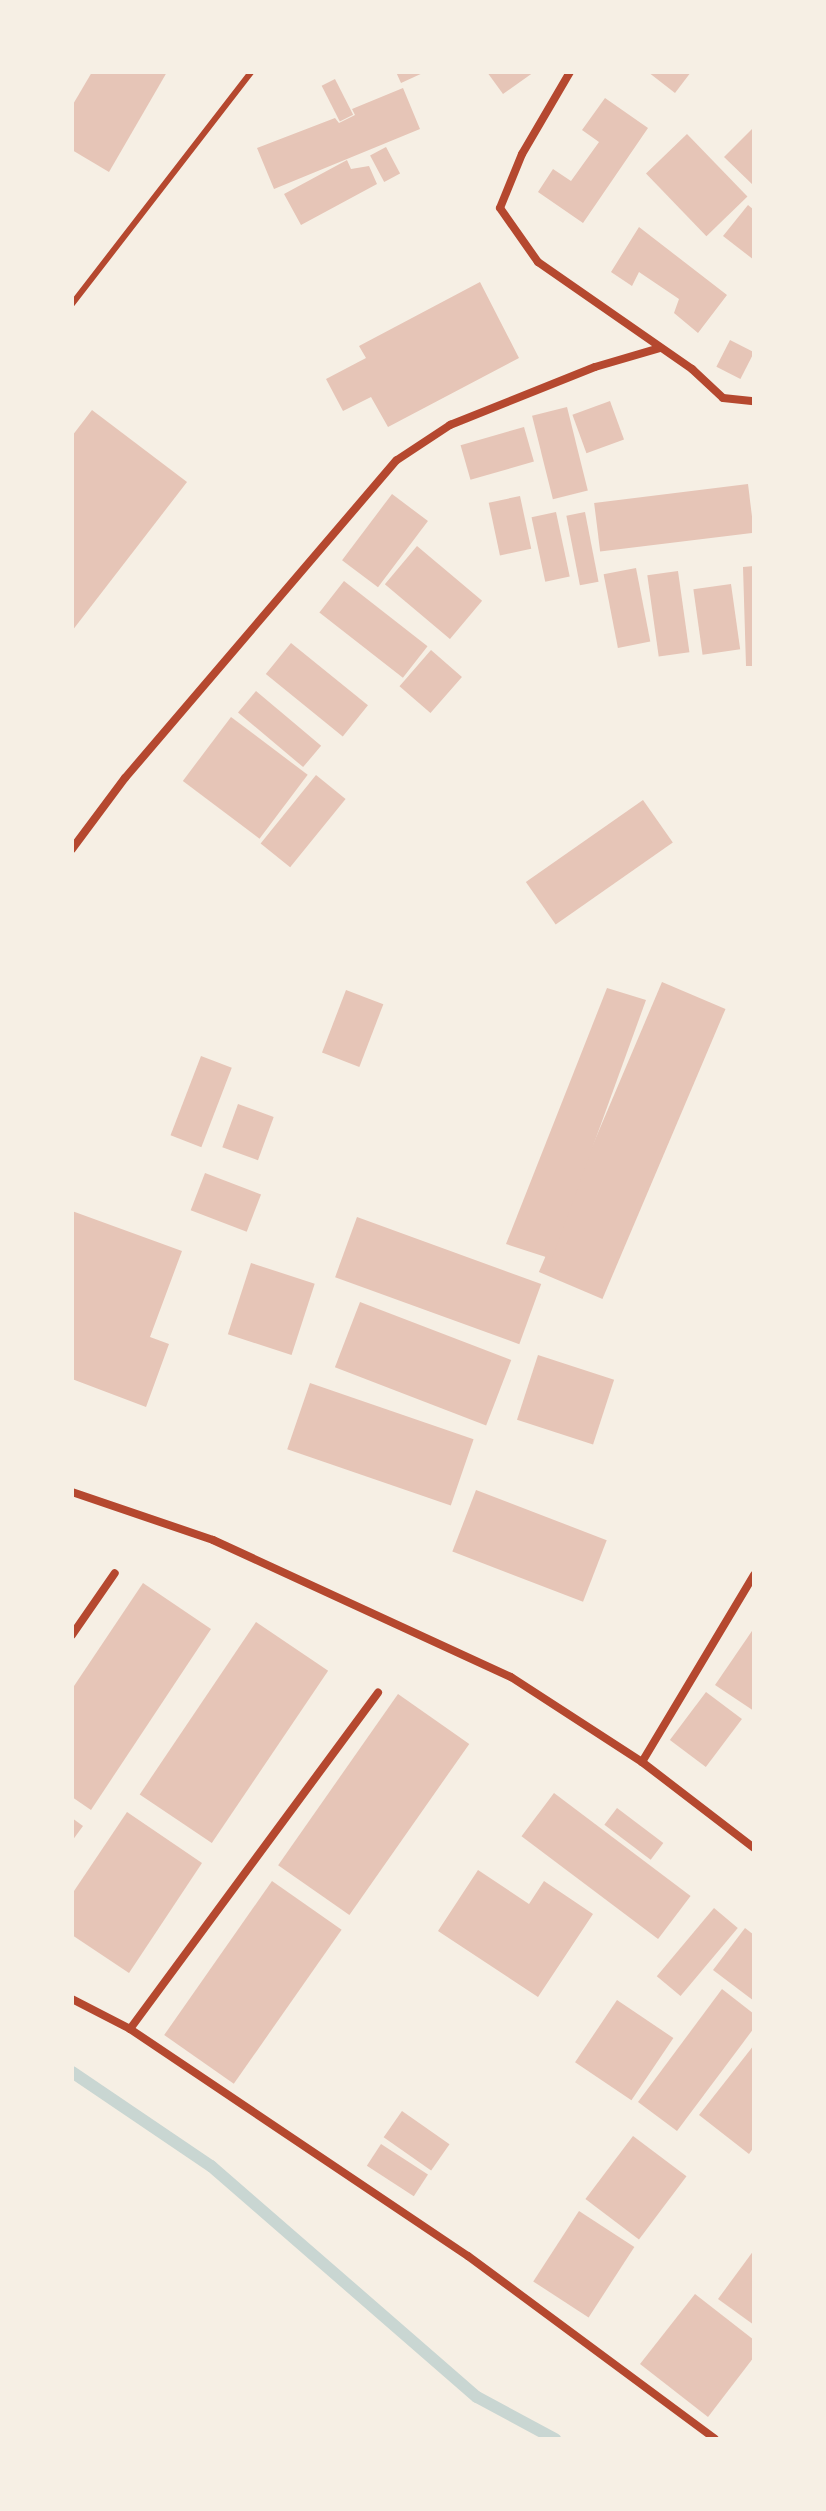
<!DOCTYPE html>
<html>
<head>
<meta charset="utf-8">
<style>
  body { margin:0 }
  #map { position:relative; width:826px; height:2511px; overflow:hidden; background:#f6efe4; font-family:"Public Sans",sans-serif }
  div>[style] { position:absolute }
  .stream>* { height:12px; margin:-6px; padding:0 6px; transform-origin:6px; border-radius:6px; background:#c9d6d2 }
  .building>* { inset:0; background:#e6c5b7; transform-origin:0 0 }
  .service>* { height:6px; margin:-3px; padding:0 3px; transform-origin:3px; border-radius:3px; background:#b5482f }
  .minor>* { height:8px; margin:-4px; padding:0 4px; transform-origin:4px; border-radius:4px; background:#b5482f }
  span { translate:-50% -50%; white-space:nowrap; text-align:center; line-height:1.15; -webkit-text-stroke:6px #f6efe4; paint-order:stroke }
  .frame { position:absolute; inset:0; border:74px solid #f6efe4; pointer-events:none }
</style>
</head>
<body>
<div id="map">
  <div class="stream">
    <div style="left:72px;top:2072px;width:168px;rotate:34.1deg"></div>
    <div style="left:211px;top:2166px;width:352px;rotate:41deg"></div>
    <div style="left:477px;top:2397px;width:89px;rotate:28.3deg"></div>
  </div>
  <div class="building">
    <div style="clip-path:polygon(92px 72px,167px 72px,109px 172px,72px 150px,72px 106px)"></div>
    <div style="clip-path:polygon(396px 72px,425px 72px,401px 83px)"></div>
    <div style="clip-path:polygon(487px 72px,534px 72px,503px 94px)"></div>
    <div style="clip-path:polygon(648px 72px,691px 72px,675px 93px)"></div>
    <div style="left:335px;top:79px;width:40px;height:15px;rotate:63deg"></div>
    <div style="clip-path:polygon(403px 88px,420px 129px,274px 189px,257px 148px,335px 118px,339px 123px,355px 115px,352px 109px)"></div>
    <div style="clip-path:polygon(605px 98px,648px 128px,583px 223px,538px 192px,553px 169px,571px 181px,599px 142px,582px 130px)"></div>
    <div style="clip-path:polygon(754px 127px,754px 186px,724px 157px)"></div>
    <div style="left:687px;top:134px;width:87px;height:57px;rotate:46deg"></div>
    <div style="left:386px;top:147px;width:30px;height:18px;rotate:62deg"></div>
    <div style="clip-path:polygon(347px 160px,351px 169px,369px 166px,377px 184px,301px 225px,284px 194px)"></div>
    <div style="clip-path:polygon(748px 205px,754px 210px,754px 260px,723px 236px)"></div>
    <div style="clip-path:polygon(639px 227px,727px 295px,698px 333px,674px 313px,679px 299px,639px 272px,632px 286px,611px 272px)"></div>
    <div style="clip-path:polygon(480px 282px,519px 358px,388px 427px,371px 397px,343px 411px,326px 379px,366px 358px,359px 346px)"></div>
    <div style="left:730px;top:340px;width:27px;height:30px;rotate:27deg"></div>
    <div style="left:610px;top:401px;width:41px;height:40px;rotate:70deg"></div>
    <div style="left:567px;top:407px;width:86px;height:36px;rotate:76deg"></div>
    <div style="clip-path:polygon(92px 410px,187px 482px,72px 631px,72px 436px)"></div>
    <div style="left:524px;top:427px;width:36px;height:66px;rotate:74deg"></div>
    <div style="left:748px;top:484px;width:49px;height:155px;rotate:83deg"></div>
    <div style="left:392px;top:494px;width:45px;height:83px;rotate:37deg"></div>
    <div style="left:520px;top:496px;width:54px;height:32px;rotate:78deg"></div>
    <div style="left:556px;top:512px;width:66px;height:25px;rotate:78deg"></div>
    <div style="left:585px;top:512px;width:71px;height:19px;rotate:79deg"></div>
    <div style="left:417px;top:546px;width:85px;height:50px;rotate:40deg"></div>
    <div style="clip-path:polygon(754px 566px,754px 666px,746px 666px,743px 567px)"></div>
    <div style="left:636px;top:568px;width:75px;height:33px;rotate:79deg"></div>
    <div style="left:678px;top:571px;width:82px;height:31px;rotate:82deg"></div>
    <div style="left:344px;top:581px;width:106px;height:40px;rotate:38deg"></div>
    <div style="left:731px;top:584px;width:66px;height:38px;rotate:82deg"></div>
    <div style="left:291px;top:643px;width:99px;height:40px;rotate:39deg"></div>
    <div style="left:431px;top:650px;width:41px;height:48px;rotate:41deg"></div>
    <div style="left:256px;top:691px;width:85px;height:28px;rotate:40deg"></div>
    <div style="left:231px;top:717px;width:96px;height:80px;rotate:37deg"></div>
    <div style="left:316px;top:775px;width:38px;height:88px;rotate:39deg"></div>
    <div style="left:643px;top:800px;width:52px;height:143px;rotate:55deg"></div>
    <div style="left:662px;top:982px;width:69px;height:315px;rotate:23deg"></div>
    <div style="clip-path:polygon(607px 988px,646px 1000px,552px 1259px,506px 1244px)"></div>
    <div style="left:346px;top:990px;width:40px;height:67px;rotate:21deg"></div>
    <div style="left:201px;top:1056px;width:33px;height:85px;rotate:21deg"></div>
    <div style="left:238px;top:1104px;width:38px;height:46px;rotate:20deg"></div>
    <div style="left:205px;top:1173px;width:60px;height:40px;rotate:21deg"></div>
    <div style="clip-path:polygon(72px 1211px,182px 1251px,150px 1337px,169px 1344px,146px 1407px,72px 1379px)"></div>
    <div style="left:357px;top:1217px;width:196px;height:64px;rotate:20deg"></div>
    <div style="left:251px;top:1263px;width:67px;height:75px;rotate:18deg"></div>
    <div style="left:360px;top:1302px;width:162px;height:70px;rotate:21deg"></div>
    <div style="left:538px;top:1355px;width:80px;height:68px;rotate:18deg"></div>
    <div style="left:310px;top:1383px;width:173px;height:70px;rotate:19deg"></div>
    <div style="left:476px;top:1490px;width:140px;height:66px;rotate:21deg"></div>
    <div style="clip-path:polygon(143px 1583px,211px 1629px,91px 1810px,72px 1797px,72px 1689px)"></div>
    <div style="left:256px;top:1622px;width:87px;height:208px;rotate:34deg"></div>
    <div style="clip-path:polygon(754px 1628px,754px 1711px,715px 1685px)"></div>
    <div style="left:706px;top:1692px;width:45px;height:60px;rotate:37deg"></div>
    <div style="left:398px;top:1694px;width:87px;height:209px;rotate:35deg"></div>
    <div style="left:554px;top:1793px;width:171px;height:54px;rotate:37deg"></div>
    <div style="left:617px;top:1808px;width:58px;height:21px;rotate:37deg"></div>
    <div style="clip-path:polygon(127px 1812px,202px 1863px,129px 1973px,72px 1935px,72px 1894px)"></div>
    <div style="clip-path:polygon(72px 1818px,83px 1826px,72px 1841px)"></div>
    <div style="clip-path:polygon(478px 1870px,529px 1904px,544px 1881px,593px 1914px,538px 1997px,438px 1931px)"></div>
    <div style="left:272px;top:1881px;width:85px;height:188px;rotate:35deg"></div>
    <div style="left:714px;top:1908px;width:31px;height:89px;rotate:40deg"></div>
    <div style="clip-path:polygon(745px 1928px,754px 1935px,754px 2001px,713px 1970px)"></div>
    <div style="clip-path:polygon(722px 1989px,754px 2014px,754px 2028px,677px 2131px,638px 2102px)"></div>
    <div style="left:617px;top:2000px;width:68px;height:75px;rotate:34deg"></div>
    <div style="clip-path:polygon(754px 2045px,754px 2147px,749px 2154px,699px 2115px)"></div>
    <div style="left:402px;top:2111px;width:58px;height:32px;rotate:35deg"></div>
    <div style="left:633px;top:2136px;width:67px;height:79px;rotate:37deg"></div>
    <div style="left:381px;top:2144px;width:56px;height:26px;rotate:33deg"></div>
    <div style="left:579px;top:2211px;width:66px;height:84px;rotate:33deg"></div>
    <div style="clip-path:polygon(754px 2250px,754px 2325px,718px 2299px)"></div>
    <div style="clip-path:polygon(695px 2294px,754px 2340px,754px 2357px,708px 2417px,640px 2364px)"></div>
  </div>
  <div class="service">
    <div style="left:72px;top:304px;width:293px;rotate:-52.3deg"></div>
  </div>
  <div class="minor">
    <div style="left:570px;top:72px;width:95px;rotate:120.3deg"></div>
    <div style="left:522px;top:154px;width:58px;rotate:112.2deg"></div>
    <div style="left:500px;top:208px;width:66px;rotate:54.9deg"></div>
    <div style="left:538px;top:262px;width:188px;rotate:34.8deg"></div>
    <div style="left:692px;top:369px;width:42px;rotate:43.1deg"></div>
    <div style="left:723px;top:398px;width:31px;rotate:6deg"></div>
    <div style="left:72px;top:849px;width:89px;rotate:-53.3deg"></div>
    <div style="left:125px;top:778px;width:418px;rotate:-49.5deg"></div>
    <div style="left:397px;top:460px;width:64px;rotate:-33.4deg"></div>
    <div style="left:450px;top:425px;width:156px;rotate:-21.8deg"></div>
    <div style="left:595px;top:367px;width:68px;rotate:-16.3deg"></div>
    <div style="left:72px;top:1492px;width:149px;rotate:18.8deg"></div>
    <div style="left:213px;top:1540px;width:328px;rotate:24.7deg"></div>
    <div style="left:511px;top:1677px;width:156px;rotate:33deg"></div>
    <div style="left:642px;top:1762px;width:141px;rotate:37.5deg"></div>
    <div style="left:72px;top:1635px;width:75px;rotate:-55.3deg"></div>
    <div style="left:642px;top:1762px;width:218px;rotate:-59.1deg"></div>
    <div style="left:72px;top:1999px;width:65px;rotate:27.3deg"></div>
    <div style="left:130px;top:2029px;width:407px;rotate:33.9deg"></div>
    <div style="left:468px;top:2256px;width:307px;rotate:36.5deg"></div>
    <div style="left:130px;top:2029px;width:418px;rotate:-53.6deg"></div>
  </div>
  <div class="frame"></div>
</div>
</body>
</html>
